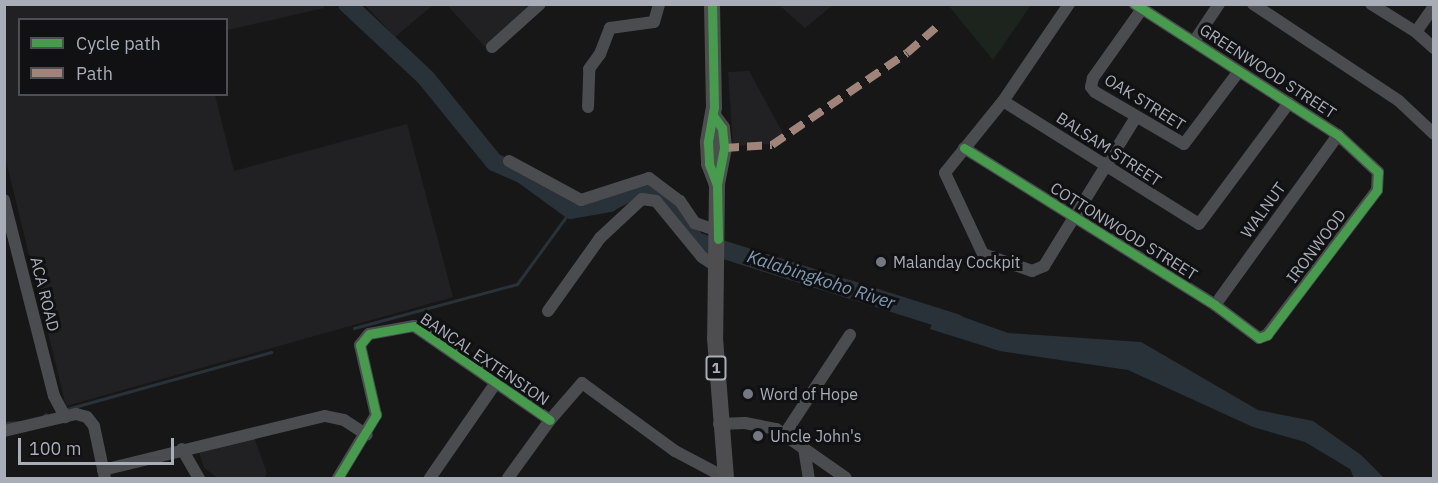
<!DOCTYPE html>
<html>
<head>
<meta charset="utf-8">
<style>
  body { margin:0 }
  #map { position:relative; width:1438px; height:483px; overflow:hidden; background:#171717; font-family:"IBM Plex Sans",sans-serif }
  div>[style] { position:absolute }
  .built>* { inset:0; background:#212123 }
  .green>* { inset:0; background:#1d241e }
  .water>* { inset:0; background:#2a3239 }
  .stream>* { height:3px; margin:-1.5px; padding:0 1.5px; transform-origin:1.5px; border-radius:1.5px; background:#2a3239 }
  .river>* { height:18px; margin:-9px; padding:0 9px; transform-origin:9px; border-radius:9px; background:#2a3239 }
  .minor>* { height:12px; margin:-6px; padding:0 6px; transform-origin:6px; border-radius:6px; background:#4b4c50 }
  .highway>* { height:16px; margin:-8px; padding:0 8px; transform-origin:8px; border-radius:8px; background:#4e4e51 }
  .quiet>* { height:8px; margin-top:-4px; transform-origin:0; background:repeating-linear-gradient(90deg,#a18479 0 15px,transparent 0 23px) }
  .cycleway>* { height:9px; margin:-4.5px; padding:0 4.5px; transform-origin:4.5px; border-radius:4.5px; background:#469c4c }
  .dots>* { width:16px; height:16px; translate:-50% -50%; box-sizing:border-box; border:3px solid #111113; border-radius:50% }
  span { translate:-50% -50%; white-space:nowrap; text-align:center; line-height:1.15; -webkit-text-stroke:6px #111113; paint-order:stroke }
  .shield-label span { padding:2px 4px; background:#111113; border:2px solid; border-radius:4px; -webkit-text-stroke-width:0 }
  .shield-label { font-size:15px; color:#a8adb8; font-weight:700 }
  .street-label { font-size:16px; color:#a8adb8 }
  .poi-label { font-size:16px; color:#a8adb8 }
  .left { translate:0 -50%; text-align:left }
  .water-label { font-size:18px; color:#7f9bb3; font-style:italic }
  .frame { position:absolute; inset:0; border:6px solid #a8adb8; pointer-events:none }
  .legend { position:absolute; left:18px; top:18px; width:210px; height:78px; box-sizing:border-box; background:#111113; border:2px solid #4d4f55; margin:0; padding:8px 10px; list-style:none; font-size:18px; color:#a8adb8 }
  .legend li { display:flex; align-items:center; gap:12px; height:30px }
  .legend b { width:30px; border:2px solid #4d4f55 }
  .scale { position:absolute; left:18px; top:438px; width:156px; height:27px; box-sizing:border-box; border:3px solid #a8adb8; border-top:0; padding-left:8px; font-size:18px; line-height:21px; white-space:nowrap; color:#a8adb8; -webkit-text-stroke:4px #111113; paint-order:stroke }
</style>
</head>
<body>
<div id="map">
  <div class="built">
    <div style="clip-path:polygon(4px 5px,323px 5px,324px 8px,227px 30px,226px 20px,20px 20px,20px 94px,215px 95px,234px 171px,407px 124px,453px 297px,66px 406px,5px 157px)"></div>
    <div style="clip-path:polygon(365px 5px,433px 5px,395px 37px)"></div>
    <div style="clip-path:polygon(447px 5px,536px 5px,486px 48px)"></div>
    <div style="clip-path:polygon(779px 5px,833px 5px,805px 28px)"></div>
    <div style="clip-path:polygon(749px 71px,785px 137px,772px 144px,733px 146px,728px 72px)"></div>
    <div style="clip-path:polygon(254px 437px,267px 473px,264px 478px,218px 478px,204px 468px,198px 450px)"></div>
  </div>
  <div class="green">
    <div style="clip-path:polygon(948px 5px,1031px 5px,993px 60px)"></div>
  </div>
  <div class="water">
    <div style="clip-path:polygon(938px 308px,1008px 333px,1141px 342px,1258px 410px,1313px 421px,1361px 455px,1384px 478px,1354px 478px,1350px 469px,1305px 442px,1253px 427px,1128px 370px,1000px 351px,930px 329px)"></div>
  </div>
  <div class="stream">
    <div style="left:354px;top:328px;width:169px;rotate:-15.1deg"></div>
    <div style="left:517px;top:284px;width:92px;rotate:-53.9deg"></div>
    <div style="left:67px;top:409px;width:212px;rotate:-15.6deg"></div>
    <div style="left:39px;top:420px;width:9px;rotate:-41deg"></div>
    <div style="left:4px;top:423px;width:17px;rotate:-3deg"></div>
  </div>
  <div class="river">
    <div style="left:347px;top:4px;width:108px;rotate:43.1deg"></div>
    <div style="left:426px;top:78px;width:108px;rotate:51deg"></div>
    <div style="left:494px;top:162px;width:32px;rotate:24deg"></div>
    <div style="left:523px;top:175px;width:59px;rotate:36.1deg"></div>
    <div style="left:571px;top:210px;width:39px;rotate:-10deg"></div>
    <div style="left:609px;top:203px;width:38px;rotate:-28deg"></div>
    <div style="left:643px;top:185px;width:35px;rotate:39deg"></div>
    <div style="left:670px;top:207px;width:43px;rotate:52.6deg"></div>
    <div style="left:696px;top:241px;width:273px;rotate:17.5deg"></div>
  </div>
  <div class="minor">
    <div style="left:1069px;top:4px;width:117px;rotate:124.2deg"></div>
    <div style="left:1003px;top:101px;width:92px;rotate:128.9deg"></div>
    <div style="left:945px;top:173px;width:89px;rotate:64.9deg"></div>
    <div style="left:983px;top:254px;width:52px;rotate:19.1deg"></div>
    <div style="left:1032px;top:271px;width:13px;rotate:-23deg"></div>
    <div style="left:1044px;top:266px;width:175px;rotate:-58.3deg"></div>
    <div style="left:1253px;top:4px;width:175px;rotate:33.6deg"></div>
    <div style="left:1399px;top:101px;width:48px;rotate:43.3deg"></div>
    <div style="left:1371px;top:4px;width:53px;rotate:31.9deg"></div>
    <div style="left:1416px;top:32px;width:24px;rotate:42deg"></div>
    <div style="left:1142px;top:9px;width:85px;rotate:125.4deg"></div>
    <div style="left:1093px;top:78px;width:9px;rotate:103deg"></div>
    <div style="left:1091px;top:87px;width:6px;rotate:51deg"></div>
    <div style="left:1095px;top:92px;width:103px;rotate:30.3deg"></div>
    <div style="left:1184px;top:144px;width:91px;rotate:-53deg"></div>
    <div style="left:1416px;top:32px;width:32px;rotate:-55deg"></div>
    <div style="left:1195px;top:40px;width:43px;rotate:-56.3deg"></div>
    <div style="left:492px;top:47px;width:64px;rotate:-41.9deg"></div>
    <div style="left:1003px;top:101px;width:231px;rotate:32.1deg"></div>
    <div style="left:1199px;top:224px;width:151px;rotate:-53.4deg"></div>
    <div style="left:588px;top:107px;width:38px;rotate:-88deg"></div>
    <div style="left:589px;top:69px;width:19px;rotate:-54deg"></div>
    <div style="left:600px;top:54px;width:28px;rotate:-69deg"></div>
    <div style="left:610px;top:28px;width:44px;rotate:-7.8deg"></div>
    <div style="left:654px;top:22px;width:19px;rotate:-74deg"></div>
    <div style="left:964px;top:148px;width:296px;rotate:32deg"></div>
    <div style="left:1215px;top:305px;width:55px;rotate:36.9deg"></div>
    <div style="left:1259px;top:338px;width:9px;rotate:-21deg"></div>
    <div style="left:1267px;top:335px;width:182px;rotate:-52.8deg"></div>
    <div style="left:1377px;top:190px;width:18px;rotate:-87deg"></div>
    <div style="left:1378px;top:172px;width:54px;rotate:-137.2deg"></div>
    <div style="left:1338px;top:135px;width:242px;rotate:-147.2deg"></div>
    <div style="left:509px;top:161px;width:82px;rotate:28.4deg"></div>
    <div style="left:581px;top:200px;width:71px;rotate:-17.9deg"></div>
    <div style="left:649px;top:178px;width:39px;rotate:37deg"></div>
    <div style="left:680px;top:201px;width:27px;rotate:56deg"></div>
    <div style="left:695px;top:223px;width:24px;rotate:19deg"></div>
    <div style="left:4px;top:200px;width:202px;rotate:75.7deg"></div>
    <div style="left:54px;top:396px;width:24px;rotate:62deg"></div>
    <div style="left:1215px;top:305px;width:210px;rotate:-54.1deg"></div>
    <div style="left:548px;top:311px;width:90px;rotate:-54.5deg"></div>
    <div style="left:600px;top:238px;width:57px;rotate:-42.9deg"></div>
    <div style="left:642px;top:199px;width:14px;rotate:8deg"></div>
    <div style="left:656px;top:201px;width:72px;rotate:50.6deg"></div>
    <div style="left:702px;top:257px;width:18px;rotate:34deg"></div>
    <div style="left:719px;top:424px;width:26px;rotate:-2deg"></div>
    <div style="left:745px;top:423px;width:32px;rotate:11deg"></div>
    <div style="left:776px;top:429px;width:85px;rotate:35deg"></div>
    <div style="left:4px;top:431px;width:74px;rotate:-13.3deg"></div>
    <div style="left:76px;top:414px;width:11px;rotate:15deg"></div>
    <div style="left:87px;top:417px;width:11px;rotate:52deg"></div>
    <div style="left:94px;top:426px;width:53px;rotate:78.1deg"></div>
    <div style="left:784px;top:435px;width:120px;rotate:-56.6deg"></div>
    <div style="left:804px;top:448px;width:30px;rotate:81deg"></div>
    <div style="left:182px;top:449px;width:34px;rotate:60deg"></div>
    <div style="left:103px;top:470px;width:228px;rotate:-13.7deg"></div>
    <div style="left:325px;top:416px;width:19px;rotate:12deg"></div>
    <div style="left:344px;top:420px;width:27px;rotate:33deg"></div>
    <div style="left:338px;top:478px;width:74px;rotate:-58.9deg"></div>
    <div style="left:376px;top:415px;width:72px;rotate:-102.9deg"></div>
    <div style="left:360px;top:345px;width:14px;rotate:-51deg"></div>
    <div style="left:369px;top:334px;width:46px;rotate:-10.1deg"></div>
    <div style="left:414px;top:326px;width:165px;rotate:34.7deg"></div>
    <div style="left:430px;top:478px;width:114px;rotate:-55.3deg"></div>
    <div style="left:508px;top:478px;width:72px;rotate:-54.1deg"></div>
    <div style="left:550px;top:420px;width:49px;rotate:-49.1deg"></div>
    <div style="left:582px;top:383px;width:115px;rotate:36.2deg"></div>
    <div style="left:675px;top:451px;width:58px;rotate:27.9deg"></div>
  </div>
  <div class="highway">
    <div style="left:712px;top:4px;width:103px;rotate:88.9deg"></div>
    <div style="left:714px;top:107px;width:36px;rotate:100deg"></div>
    <div style="left:708px;top:142px;width:22px;rotate:87deg"></div>
    <div style="left:709px;top:164px;width:22px;rotate:69deg"></div>
    <div style="left:714px;top:117px;width:14px;rotate:54deg"></div>
    <div style="left:722px;top:128px;width:20px;rotate:84deg"></div>
    <div style="left:724px;top:148px;width:38px;rotate:101deg"></div>
    <div style="left:717px;top:185px;width:153px;rotate:90.7deg"></div>
    <div style="left:715px;top:338px;width:140px;rotate:85.5deg"></div>
  </div>
  <div class="quiet">
    <div style="left:724px;top:148px;width:48px;rotate:-3.6deg"></div>
    <div style="left:772px;top:145px;width:163px;rotate:-34.3deg"></div>
    <div style="left:907px;top:53px;width:44px;rotate:-41.3deg"></div>
  </div>
  <div class="cycleway">
    <div style="left:712px;top:4px;width:103px;rotate:88.9deg"></div>
    <div style="left:714px;top:107px;width:36px;rotate:100deg"></div>
    <div style="left:708px;top:142px;width:22px;rotate:87deg"></div>
    <div style="left:709px;top:164px;width:22px;rotate:69deg"></div>
    <div style="left:714px;top:117px;width:14px;rotate:54deg"></div>
    <div style="left:722px;top:128px;width:20px;rotate:84deg"></div>
    <div style="left:724px;top:148px;width:38px;rotate:101deg"></div>
    <div style="left:717px;top:185px;width:54px;rotate:88.9deg"></div>
    <div style="left:964px;top:148px;width:296px;rotate:32deg"></div>
    <div style="left:1215px;top:305px;width:55px;rotate:36.9deg"></div>
    <div style="left:1259px;top:338px;width:9px;rotate:-21deg"></div>
    <div style="left:1267px;top:335px;width:182px;rotate:-52.8deg"></div>
    <div style="left:1377px;top:190px;width:18px;rotate:-87deg"></div>
    <div style="left:1378px;top:172px;width:54px;rotate:-137.2deg"></div>
    <div style="left:1338px;top:135px;width:242px;rotate:-147.2deg"></div>
    <div style="left:338px;top:478px;width:74px;rotate:-58.9deg"></div>
    <div style="left:376px;top:415px;width:72px;rotate:-102.9deg"></div>
    <div style="left:360px;top:345px;width:14px;rotate:-51deg"></div>
    <div style="left:369px;top:334px;width:46px;rotate:-10.1deg"></div>
    <div style="left:414px;top:326px;width:165px;rotate:34.7deg"></div>
  </div>
  <div class="dots">
    <div style="left:881px;top:262px;background:#757880"></div>
    <div style="left:748px;top:394px;background:#757880"></div>
    <div style="left:758px;top:436px;background:#757880"></div>
  </div>
  <div class="shield-label">
    <span style="left:716px;top:368px">1</span>
  </div>
  <div class="street-label">
    <span style="left:1268px;top:71px;rotate:33deg">GREENWOOD STREET</span>
    <span style="left:1145px;top:102px;rotate:32deg">OAK STREET</span>
    <span style="left:1109px;top:149px;rotate:33deg">BALSAM STREET</span>
    <span style="left:1263px;top:210px;rotate:-54deg">WALNUT</span>
    <span style="left:1124px;top:231px;rotate:32deg">COTTONWOOD STREET</span>
    <span style="left:1316px;top:246px;rotate:-53deg">IRONWOOD</span>
    <span style="left:45px;top:294px;rotate:76deg">ACA ROAD</span>
    <span style="left:485px;top:359px;rotate:34deg">BANCAL EXTENSION</span>
  </div>
  <div class="poi-label">
    <span class="left" style="left:893px;top:262px">Malanday Cockpit</span>
    <span class="left" style="left:760px;top:394px">Word of Hope</span>
    <span class="left" style="left:770px;top:436px">Uncle John's</span>
  </div>
  <div class="water-label">
    <span style="left:821px;top:280px;rotate:18deg">Kalabingkoho River</span>
  </div>
  <div class="frame"></div>
  <ul class="legend">
  <li><b style="height:8px;background:#469c4c"></b>Cycle path</li>
  <li><b style="height:8px;background:#a18479"></b>Path</li>
  </ul>
  <div class="scale">100 m</div>
</div>
</body>
</html>
